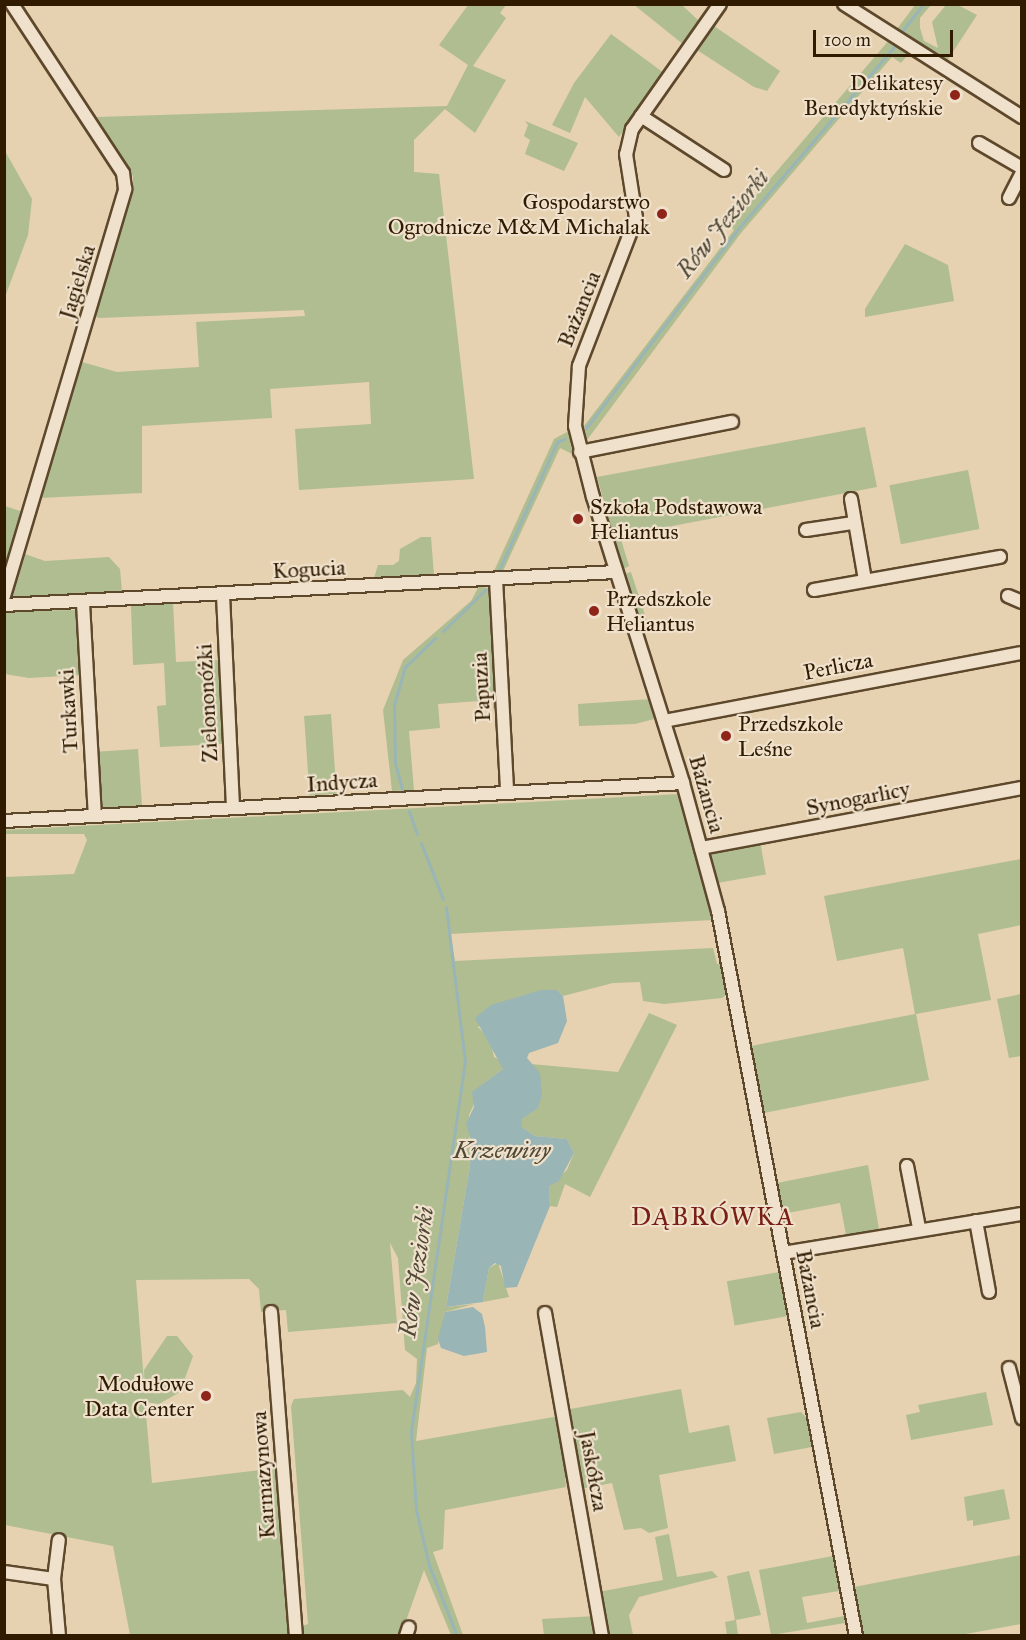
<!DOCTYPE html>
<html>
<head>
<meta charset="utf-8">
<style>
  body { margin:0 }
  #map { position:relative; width:1026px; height:1640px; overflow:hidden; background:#e6d1b1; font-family:"IM FELL Great Primer",serif }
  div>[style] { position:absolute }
  .green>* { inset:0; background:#afbd91; transform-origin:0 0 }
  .water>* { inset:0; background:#9ab5b5 }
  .stream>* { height:3px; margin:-1.5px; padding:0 1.5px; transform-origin:1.5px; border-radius:1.5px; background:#9ab5b5 }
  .roads { filter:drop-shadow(2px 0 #5e482c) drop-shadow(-2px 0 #5e482c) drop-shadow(0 2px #5e482c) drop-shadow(0 -2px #5e482c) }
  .minor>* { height:12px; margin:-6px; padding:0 6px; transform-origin:6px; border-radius:6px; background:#efe1cc }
  .dots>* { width:16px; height:16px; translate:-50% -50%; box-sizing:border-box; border:3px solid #efe1cc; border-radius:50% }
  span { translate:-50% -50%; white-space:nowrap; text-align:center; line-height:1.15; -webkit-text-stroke:4.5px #efe1cc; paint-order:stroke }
  .poi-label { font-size:22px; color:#301b00 }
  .right { translate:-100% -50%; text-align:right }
  .left { translate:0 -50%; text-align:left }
  .street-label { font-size:22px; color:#301b00 }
  .water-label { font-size:24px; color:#504936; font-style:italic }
  .quarter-label { font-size:26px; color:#7a1f14; letter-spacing:1.5px }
  .frame { position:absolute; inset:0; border:6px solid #301b00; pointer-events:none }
  .scale { position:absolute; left:813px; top:30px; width:140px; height:27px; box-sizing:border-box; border:3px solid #301b00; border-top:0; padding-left:8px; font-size:18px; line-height:21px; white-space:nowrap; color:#301b00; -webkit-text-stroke:4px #efe1cc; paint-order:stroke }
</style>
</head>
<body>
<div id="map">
  <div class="green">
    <div style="clip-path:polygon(633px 4px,682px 5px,700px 22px,684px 45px)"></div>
    <div style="clip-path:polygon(468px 5px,506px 5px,500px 13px,506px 18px,473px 66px,506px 80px,475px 133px,445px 109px,414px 140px,414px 172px,439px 174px,474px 479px,299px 490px,295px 429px,371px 424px,369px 382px,270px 389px,272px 418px,142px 426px,142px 493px,40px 498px,82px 362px,117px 372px,199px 367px,196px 322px,305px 316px,304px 310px,99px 318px,93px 315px,132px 193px,133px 176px,97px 117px,447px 106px,468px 65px,439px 45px)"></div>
    <div style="clip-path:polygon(915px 5px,931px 5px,920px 18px,920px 28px,924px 41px,938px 48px,932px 22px,946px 5px,958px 5px,977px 15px,947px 61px,897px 29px)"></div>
    <div style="clip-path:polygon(711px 24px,780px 71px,767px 91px,754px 87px,694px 48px)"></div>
    <div style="clip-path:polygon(611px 34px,664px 73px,619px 137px,585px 97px,570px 133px,552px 125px,574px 83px)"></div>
    <div style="clip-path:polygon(890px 39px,907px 50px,906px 57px,901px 63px,892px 57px,741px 233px,587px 440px,584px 426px,734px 230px,730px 226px)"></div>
    <div style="clip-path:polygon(525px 121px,578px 143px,564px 171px,525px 154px,530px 140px,524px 136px,528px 125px)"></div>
    <div style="clip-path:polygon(5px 151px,32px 199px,28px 235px,5px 297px)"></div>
    <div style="clip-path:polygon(905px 244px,948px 265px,954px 301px,865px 317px,865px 309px)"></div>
    <div style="clip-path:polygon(865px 427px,877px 487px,620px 536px,629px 566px,623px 569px,597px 477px)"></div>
    <div style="clip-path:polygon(569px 431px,572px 454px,560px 448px,503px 571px,494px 571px,554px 439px)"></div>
    <div style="left:968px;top:470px;width:60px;height:80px;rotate:79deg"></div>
    <div style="clip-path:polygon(5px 506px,23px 512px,5px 571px)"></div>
    <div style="clip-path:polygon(421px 537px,431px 537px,434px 575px,374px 578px,378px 565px,393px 565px,399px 561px,400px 549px)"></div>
    <div style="clip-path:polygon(25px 554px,45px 561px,109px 557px,120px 569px,122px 592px,12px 599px)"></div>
    <div style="left:631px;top:572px;width:59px;height:6px;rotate:72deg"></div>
    <div style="clip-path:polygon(479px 586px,491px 589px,497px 706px,493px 709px,493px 700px,438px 704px,440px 728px,409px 731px,414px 790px,392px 791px,383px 710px,403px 660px,471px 601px)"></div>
    <div style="clip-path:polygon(173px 603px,176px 662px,220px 660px,223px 744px,160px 747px,157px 706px,166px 705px,164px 663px,133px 665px,131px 606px)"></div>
    <div style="clip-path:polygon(78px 610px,81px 675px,29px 678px,5px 674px,5px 611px)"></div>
    <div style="clip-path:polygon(652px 699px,658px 718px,635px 724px,579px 726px,578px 704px)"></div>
    <div style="left:331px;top:714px;width:80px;height:27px;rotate:86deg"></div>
    <div style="left:138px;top:749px;width:57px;height:41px;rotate:86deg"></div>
    <div style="clip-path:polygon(680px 794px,713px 920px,450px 934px,455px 961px,713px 948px,717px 964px,720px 964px,726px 995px,722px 998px,664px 1004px,643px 1001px,640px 982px,613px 983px,563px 996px,557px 990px,478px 1027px,490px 1039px,494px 1057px,502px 1061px,503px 1069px,483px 1084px,469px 1115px,470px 1166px,446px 1307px,474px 1304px,445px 1312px,438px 1344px,427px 1348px,416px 1441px,559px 1416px,569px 1474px,565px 1478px,566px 1487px,445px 1510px,443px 1549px,433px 1552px,463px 1635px,451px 1635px,424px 1570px,401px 1635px,304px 1635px,302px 1626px,308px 1624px,291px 1406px,294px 1399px,403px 1390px,410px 1397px,416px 1383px,417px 1359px,405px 1350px,398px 1258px,390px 1243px,397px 1323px,288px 1332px,286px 1310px,261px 1312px,259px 1289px,249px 1279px,136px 1280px,145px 1395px,144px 1370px,167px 1336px,177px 1336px,193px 1356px,180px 1392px,159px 1404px,145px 1402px,152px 1483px,276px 1468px,289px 1635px,130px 1635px,113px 1546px,5px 1525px,5px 877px,74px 874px,87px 840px,84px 834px,5px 834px,5px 830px)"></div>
    <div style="left:760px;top:841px;width:34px;height:51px;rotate:80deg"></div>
    <div style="clip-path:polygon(1021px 859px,1021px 925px,978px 934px,991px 1000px,916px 1014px,929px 1080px,764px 1113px,751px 1046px,915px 1014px,903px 948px,837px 961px,824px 896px)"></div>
    <div style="clip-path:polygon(1021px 994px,1021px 1056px,1009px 1058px,997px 999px)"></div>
    <div style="clip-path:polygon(649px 1013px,677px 1025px,590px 1197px,565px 1184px,557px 1207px,550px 1206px,549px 1186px,567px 1170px,574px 1153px,567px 1139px,535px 1136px,522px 1127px,522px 1119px,533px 1111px,531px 1064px,618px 1072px)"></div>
    <div style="clip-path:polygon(868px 1165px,879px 1229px,846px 1235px,840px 1203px,782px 1214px,777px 1183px)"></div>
    <div style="clip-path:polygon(498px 1263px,509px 1297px,483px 1302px,489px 1268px)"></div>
    <div style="left:779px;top:1272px;width:45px;height:53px;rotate:80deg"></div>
    <div style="clip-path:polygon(681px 1389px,689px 1433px,729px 1425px,736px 1461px,659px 1475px,668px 1528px,649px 1533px,641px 1528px,624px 1530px,612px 1483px,580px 1489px,565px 1410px)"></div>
    <div style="clip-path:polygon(986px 1392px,993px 1425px,911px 1440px,906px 1415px,920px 1412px,918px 1405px)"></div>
    <div style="clip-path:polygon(801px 1412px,806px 1417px,812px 1447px,774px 1454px,767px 1418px)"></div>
    <div style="clip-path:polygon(1004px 1489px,1010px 1519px,973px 1526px,973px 1520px,967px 1521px,964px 1497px)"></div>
    <div style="clip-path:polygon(669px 1534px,677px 1577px,712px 1571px,718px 1577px,639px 1597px,629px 1615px,633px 1635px,606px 1635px,598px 1592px,663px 1580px,655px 1537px)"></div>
    <div style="clip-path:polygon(1021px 1555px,1021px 1624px,960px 1635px,863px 1635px,854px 1587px)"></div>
    <div style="clip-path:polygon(833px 1556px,839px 1591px,802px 1597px,807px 1623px,844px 1616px,845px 1623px,771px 1635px,759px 1570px)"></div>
    <div style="clip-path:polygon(749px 1571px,761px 1615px,736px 1620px,738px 1635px,727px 1635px,725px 1622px,735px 1620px,727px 1576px)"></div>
    <div style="clip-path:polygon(596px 1616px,600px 1635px,544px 1635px,542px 1619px)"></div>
  </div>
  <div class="water">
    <div style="clip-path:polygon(541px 990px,557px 990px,563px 996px,567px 1021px,558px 1043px,529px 1053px,527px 1058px,540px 1073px,542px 1095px,538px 1108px,522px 1119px,522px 1127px,535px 1136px,567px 1139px,574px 1153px,559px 1181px,549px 1186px,550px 1206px,517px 1287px,505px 1288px,501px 1266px,495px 1263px,489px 1268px,483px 1302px,446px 1307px,470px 1166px,471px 1141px,466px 1124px,474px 1107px,472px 1092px,503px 1069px,475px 1018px,491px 1005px)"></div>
    <div style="clip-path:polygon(473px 1307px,482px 1314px,485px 1327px,487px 1352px,464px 1356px,441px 1348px,438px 1339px,445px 1312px)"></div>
  </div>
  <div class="stream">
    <div style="left:903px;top:30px;width:33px;rotate:-52deg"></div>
    <div style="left:586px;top:428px;width:250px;rotate:-52.6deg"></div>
    <div style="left:738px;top:229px;width:240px;rotate:-49.4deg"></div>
    <div style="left:499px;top:570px;width:141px;rotate:-65.6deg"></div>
    <div style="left:557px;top:442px;width:8px;rotate:-23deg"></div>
    <div style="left:443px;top:631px;width:59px;rotate:-44.3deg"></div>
    <div style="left:402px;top:789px;width:28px;rotate:-105deg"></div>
    <div style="left:395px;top:762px;width:57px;rotate:-91deg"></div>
    <div style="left:394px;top:705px;width:40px;rotate:-74deg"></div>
    <div style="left:405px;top:667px;width:42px;rotate:-44deg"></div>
    <div style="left:409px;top:811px;width:24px;rotate:71deg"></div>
    <div style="left:421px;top:843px;width:60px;rotate:68.6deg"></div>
    <div style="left:446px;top:907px;width:155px;rotate:83deg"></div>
    <div style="left:465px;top:1061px;width:375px;rotate:98.3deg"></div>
    <div style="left:411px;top:1432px;width:78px;rotate:86.3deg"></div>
    <div style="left:416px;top:1510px;width:57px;rotate:76.7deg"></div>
    <div style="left:429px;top:1565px;width:76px;rotate:68.5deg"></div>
  </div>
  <div class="roads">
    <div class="minor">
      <div style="left:720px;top:4px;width:153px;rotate:125.1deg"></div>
      <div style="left:632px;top:129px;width:26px;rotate:103deg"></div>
      <div style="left:626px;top:154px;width:65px;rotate:81.1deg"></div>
      <div style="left:636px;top:218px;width:159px;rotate:111.1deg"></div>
      <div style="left:579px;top:366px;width:60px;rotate:93.8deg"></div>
      <div style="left:575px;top:426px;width:73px;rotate:75.8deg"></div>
      <div style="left:593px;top:497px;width:300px;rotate:72.5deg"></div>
      <div style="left:683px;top:783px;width:133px;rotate:74.7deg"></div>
      <div style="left:718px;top:911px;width:738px;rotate:79.22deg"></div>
      <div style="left:844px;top:4px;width:211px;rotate:32.4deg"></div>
      <div style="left:641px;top:116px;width:99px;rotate:33deg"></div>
      <div style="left:979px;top:143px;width:50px;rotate:30.2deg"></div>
      <div style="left:1009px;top:198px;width:29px;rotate:-63deg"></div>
      <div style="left:580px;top:452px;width:155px;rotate:-11.2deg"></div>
      <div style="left:851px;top:499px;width:82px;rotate:80.2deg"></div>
      <div style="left:806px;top:530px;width:48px;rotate:-8.5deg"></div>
      <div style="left:496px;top:579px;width:213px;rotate:87deg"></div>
      <div style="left:814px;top:590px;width:189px;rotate:-10.1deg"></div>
      <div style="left:223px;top:595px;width:213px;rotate:87.3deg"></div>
      <div style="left:4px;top:596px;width:425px;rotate:-73.4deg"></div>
      <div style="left:125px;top:189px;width:16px;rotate:-97deg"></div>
      <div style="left:123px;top:173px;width:202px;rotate:-123.3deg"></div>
      <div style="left:1008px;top:596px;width:15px;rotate:23deg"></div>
      <div style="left:83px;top:603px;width:213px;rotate:86.8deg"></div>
      <div style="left:4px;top:605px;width:613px;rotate:-3.09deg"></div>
      <div style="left:664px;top:721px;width:362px;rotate:-10.8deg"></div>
      <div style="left:4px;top:821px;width:680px;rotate:-3.2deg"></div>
      <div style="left:701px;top:848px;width:327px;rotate:-10.6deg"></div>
      <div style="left:907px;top:1166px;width:63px;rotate:79deg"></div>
      <div style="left:976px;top:1221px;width:72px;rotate:79.6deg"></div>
      <div style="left:783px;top:1253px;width:242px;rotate:-9.3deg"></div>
      <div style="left:271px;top:1312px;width:325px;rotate:85.6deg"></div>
      <div style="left:545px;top:1313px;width:328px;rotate:80deg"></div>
      <div style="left:1009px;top:1368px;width:52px;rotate:75.4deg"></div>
      <div style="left:4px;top:1572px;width:50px;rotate:8deg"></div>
      <div style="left:59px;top:1636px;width:57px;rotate:-95deg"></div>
      <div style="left:54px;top:1579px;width:39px;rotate:-83deg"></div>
      <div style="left:406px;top:1636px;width:9px;rotate:-72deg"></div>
    </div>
  </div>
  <div class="dots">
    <div style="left:955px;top:95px;background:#8f2418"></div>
    <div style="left:662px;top:214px;background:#8f2418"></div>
    <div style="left:578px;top:519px;background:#8f2418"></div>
    <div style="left:594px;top:611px;background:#8f2418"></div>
    <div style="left:726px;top:736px;background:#8f2418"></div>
    <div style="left:206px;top:1396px;background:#8f2418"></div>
  </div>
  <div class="poi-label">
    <span class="right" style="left:943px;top:95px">Delikatesy<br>Benedyktyńskie</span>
    <span class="right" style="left:650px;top:214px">Gospodarstwo<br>Ogrodnicze M&amp;M Michalak</span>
    <span class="left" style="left:590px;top:519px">Szkoła Podstawowa<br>Heliantus</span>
    <span class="left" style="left:606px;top:611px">Przedszkole<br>Heliantus</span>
    <span class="left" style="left:738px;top:736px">Przedszkole<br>Leśne</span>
    <span class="right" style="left:194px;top:1396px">Modułowe<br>Data Center</span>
  </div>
  <div class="street-label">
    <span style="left:77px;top:282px;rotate:-73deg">Jagielska</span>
    <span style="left:579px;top:309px;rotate:-68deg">Bażancia</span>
    <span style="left:309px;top:569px;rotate:-3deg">Kogucia</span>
    <span style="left:838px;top:666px;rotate:-11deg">Perlicza</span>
    <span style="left:481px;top:687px;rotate:-93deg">Papuzia</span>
    <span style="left:207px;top:703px;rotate:-93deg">Zielononóżki</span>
    <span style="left:68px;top:711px;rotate:-93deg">Turkawki</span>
    <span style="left:342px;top:782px;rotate:-4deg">Indycza</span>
    <span style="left:707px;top:794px;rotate:74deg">Bażancia</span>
    <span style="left:858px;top:798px;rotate:-11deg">Synogarlicy</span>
    <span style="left:811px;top:1289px;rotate:79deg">Bażancia</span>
    <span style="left:594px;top:1471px;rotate:80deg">Jaskółcza</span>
    <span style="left:263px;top:1475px;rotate:-94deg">Karmazynowa</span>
  </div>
  <div class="water-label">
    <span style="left:723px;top:224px;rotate:-51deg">Rów Jeziorki</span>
    <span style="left:502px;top:1151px">Krzewiny</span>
    <span style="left:417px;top:1272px;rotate:-82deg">Rów Jeziorki</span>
  </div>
  <div class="quarter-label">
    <span style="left:713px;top:1217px">DĄBRÓWKA</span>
  </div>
  <div class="frame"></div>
  <div class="scale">100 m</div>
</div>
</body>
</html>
